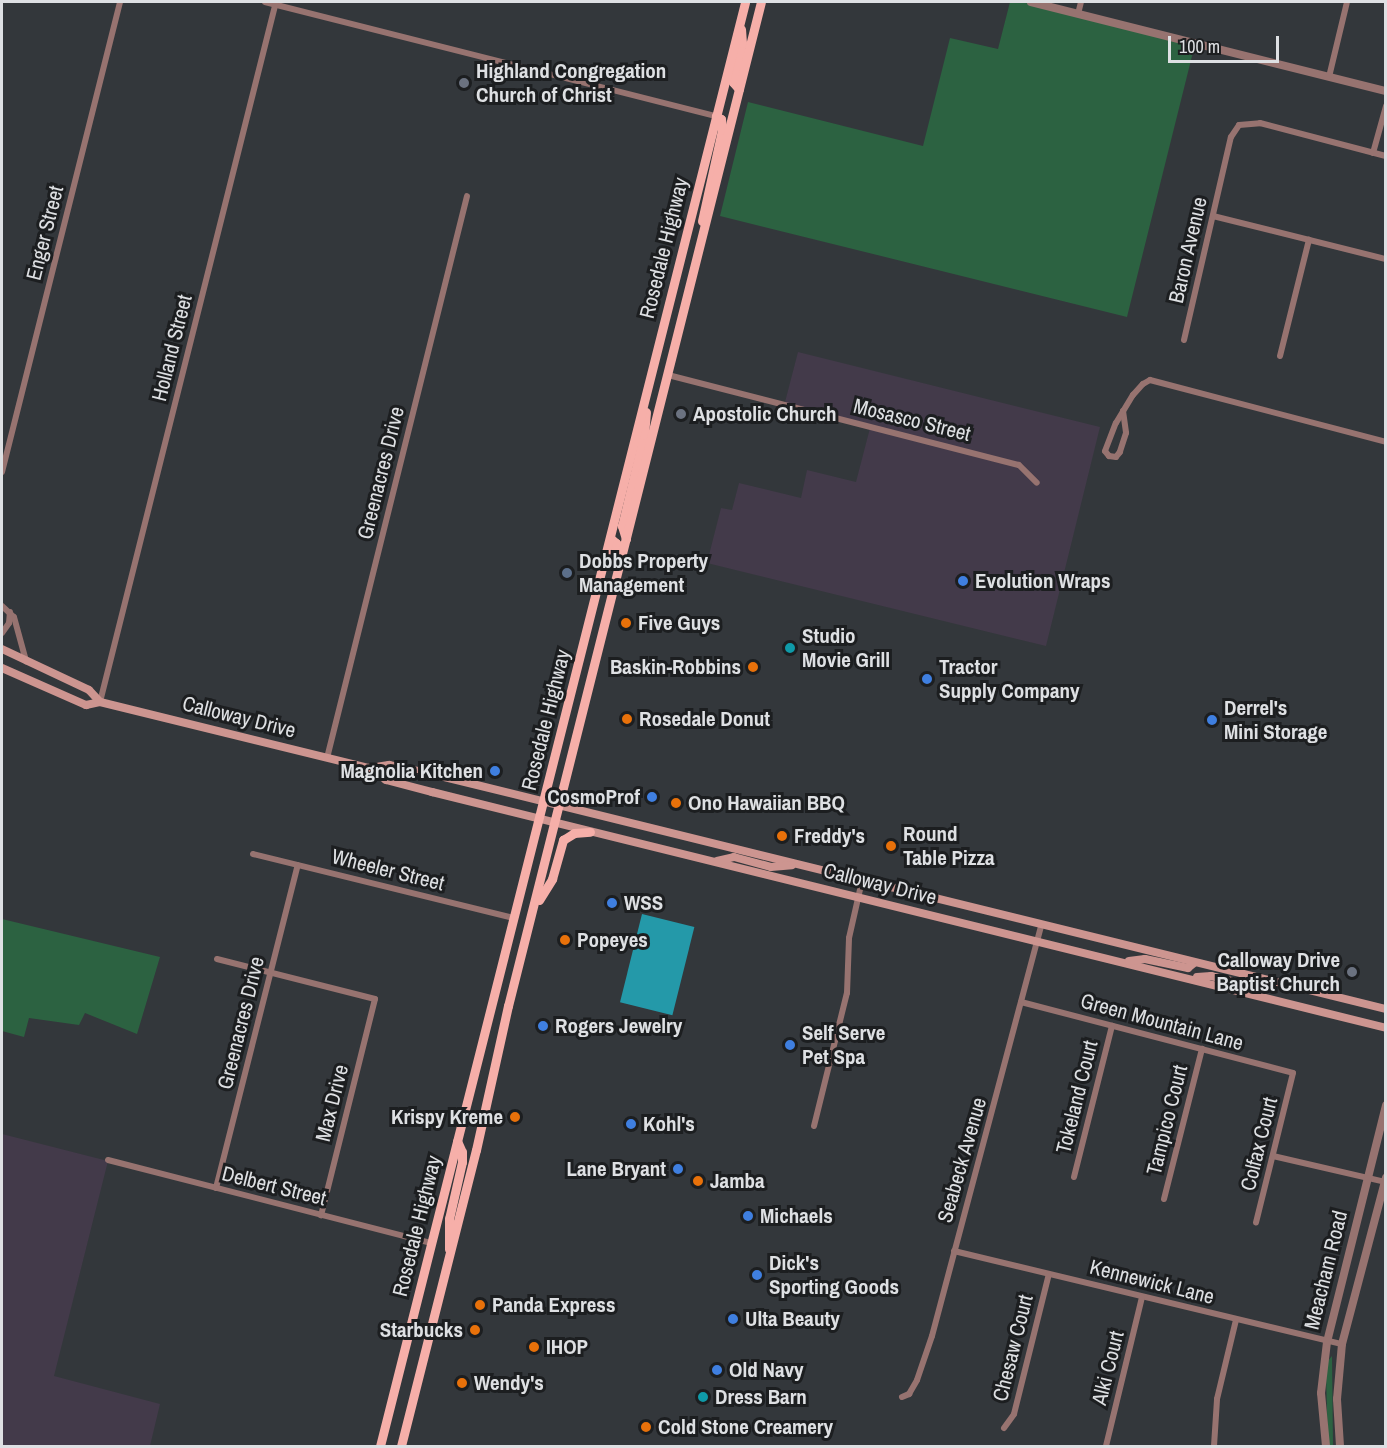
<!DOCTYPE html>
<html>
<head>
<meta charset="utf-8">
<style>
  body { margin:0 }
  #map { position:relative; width:1387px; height:1448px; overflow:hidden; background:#33373b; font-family:"Archivo Narrow",sans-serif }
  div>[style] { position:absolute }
  .industrial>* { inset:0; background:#433a4a }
  .green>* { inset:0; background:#2c6241 }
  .water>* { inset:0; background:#2499a9; transform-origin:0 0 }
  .minor>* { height:6px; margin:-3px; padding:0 3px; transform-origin:3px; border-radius:3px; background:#977370 }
  .tertiary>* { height:8px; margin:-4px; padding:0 4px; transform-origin:4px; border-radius:4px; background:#977370 }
  .secondary>* { height:8px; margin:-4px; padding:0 4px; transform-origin:4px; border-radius:4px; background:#cd9590 }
  .primary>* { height:9px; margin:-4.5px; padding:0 4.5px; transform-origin:4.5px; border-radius:4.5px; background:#f6afa9 }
  .dots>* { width:16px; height:16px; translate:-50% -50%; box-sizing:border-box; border:3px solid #1c1e20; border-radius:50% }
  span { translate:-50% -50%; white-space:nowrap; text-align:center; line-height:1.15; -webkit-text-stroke:6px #1c1e20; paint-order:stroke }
  .poi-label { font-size:21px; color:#dee0e3; font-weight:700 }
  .left { translate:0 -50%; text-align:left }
  .right { translate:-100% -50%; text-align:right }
  .street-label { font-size:21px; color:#dee0e3 }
  .frame { position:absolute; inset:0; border:3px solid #dee0e3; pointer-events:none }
  .scale { position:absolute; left:1168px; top:36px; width:111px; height:27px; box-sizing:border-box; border:3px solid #dee0e3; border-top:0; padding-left:8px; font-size:18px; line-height:21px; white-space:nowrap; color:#dee0e3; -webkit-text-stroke:4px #1c1e20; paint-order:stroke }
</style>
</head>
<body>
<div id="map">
  <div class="industrial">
    <div style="clip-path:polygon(798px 352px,1100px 427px,1046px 646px,707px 563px,721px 508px,732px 510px,739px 483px,801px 498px,807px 470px,856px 482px,870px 428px,784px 406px)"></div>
    <div style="clip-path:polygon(2px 1134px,108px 1161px,54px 1376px,160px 1404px,150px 1446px,2px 1446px)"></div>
  </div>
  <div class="green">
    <div style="clip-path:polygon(1010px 2px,1026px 2px,1195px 44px,1127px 317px,720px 216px,748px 102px,923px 146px,950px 38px,998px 49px)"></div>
    <div style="clip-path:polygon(2px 919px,160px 957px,137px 1034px,85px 1013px,79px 1025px,29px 1018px,24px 1037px,2px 1031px)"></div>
    <div style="clip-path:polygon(1332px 1356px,1333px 1446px,1328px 1446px,1326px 1375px,1327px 1362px)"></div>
  </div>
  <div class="water">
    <div style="left:642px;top:914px;width:54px;height:91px;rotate:14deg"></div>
  </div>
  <div class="minor">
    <div style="left:265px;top:2px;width:465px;rotate:14.2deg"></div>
    <div style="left:1078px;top:14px;width:12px;rotate:-76deg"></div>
    <div style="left:1329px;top:77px;width:77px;rotate:-76.5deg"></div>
    <div style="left:1373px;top:153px;width:49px;rotate:-74.5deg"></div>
    <div style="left:1213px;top:216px;width:178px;rotate:14deg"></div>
    <div style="left:1184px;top:340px;width:208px;rotate:-77deg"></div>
    <div style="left:1231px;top:137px;width:14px;rotate:-56deg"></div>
    <div style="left:1239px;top:125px;width:21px;rotate:-5deg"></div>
    <div style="left:1260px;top:123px;width:130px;rotate:14.7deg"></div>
    <div style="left:1280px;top:356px;width:120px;rotate:-76deg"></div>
    <div style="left:668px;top:375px;width:362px;rotate:14.4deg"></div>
    <div style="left:1019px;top:465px;width:25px;rotate:45deg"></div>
    <div style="left:1123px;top:411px;width:22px;rotate:82deg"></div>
    <div style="left:1126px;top:433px;width:20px;rotate:108deg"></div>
    <div style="left:1120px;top:452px;width:6px;rotate:129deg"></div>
    <div style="left:1116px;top:457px;width:7px;rotate:-172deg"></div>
    <div style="left:1109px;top:456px;width:6px;rotate:-129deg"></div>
    <div style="left:1105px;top:451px;width:30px;rotate:-69deg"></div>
    <div style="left:1116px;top:423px;width:33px;rotate:-59deg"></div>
    <div style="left:1133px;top:395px;width:15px;rotate:-48deg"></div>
    <div style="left:1143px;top:384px;width:8px;rotate:-30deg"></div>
    <div style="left:1150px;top:380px;width:244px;rotate:14.7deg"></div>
    <div style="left:2px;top:472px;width:485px;rotate:-75.9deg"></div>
    <div style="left:2px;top:606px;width:16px;rotate:43deg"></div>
    <div style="left:14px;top:617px;width:46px;rotate:74.7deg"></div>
    <div style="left:2px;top:633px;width:12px;rotate:-55deg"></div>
    <div style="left:9px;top:623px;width:11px;rotate:-85deg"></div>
    <div style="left:100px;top:702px;width:722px;rotate:-75.89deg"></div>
    <div style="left:327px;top:758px;width:579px;rotate:-76.01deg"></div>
    <div style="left:253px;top:854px;width:269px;rotate:13.8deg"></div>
    <div style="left:217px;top:959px;width:163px;rotate:14.2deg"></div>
    <div style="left:375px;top:999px;width:223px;rotate:104deg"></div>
    <div style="left:1021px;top:1002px;width:281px;rotate:14.6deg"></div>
    <div style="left:1293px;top:1073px;width:154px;rotate:103.9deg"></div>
    <div style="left:814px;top:1126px;width:137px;rotate:-76.1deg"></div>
    <div style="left:847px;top:993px;width:55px;rotate:-87.9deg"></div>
    <div style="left:849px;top:938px;width:58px;rotate:-77.2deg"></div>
    <div style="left:1273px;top:1156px;width:116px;rotate:13deg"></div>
    <div style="left:108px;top:1160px;width:334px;rotate:14.4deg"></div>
    <div style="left:1074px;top:1177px;width:156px;rotate:-75.9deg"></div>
    <div style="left:216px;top:1188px;width:333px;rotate:-75.8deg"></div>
    <div style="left:1164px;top:1199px;width:155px;rotate:-75.8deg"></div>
    <div style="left:954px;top:1251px;width:399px;rotate:13.5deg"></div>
    <div style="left:902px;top:1397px;width:8px;rotate:-23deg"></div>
    <div style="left:909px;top:1394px;width:16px;rotate:-60deg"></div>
    <div style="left:917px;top:1380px;width:46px;rotate:-71.2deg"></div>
    <div style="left:932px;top:1336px;width:425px;rotate:-75.1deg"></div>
    <div style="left:1004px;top:1428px;width:17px;rotate:-54deg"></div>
    <div style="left:1014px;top:1414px;width:144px;rotate:-76deg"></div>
    <div style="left:1106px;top:1446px;width:153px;rotate:-76.4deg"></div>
    <div style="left:1214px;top:1446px;width:47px;rotate:-86.3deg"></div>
    <div style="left:1217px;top:1399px;width:81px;rotate:-76.5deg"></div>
  </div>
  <div class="tertiary">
    <div style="left:1031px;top:2px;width:366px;rotate:14.1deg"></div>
    <div style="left:1326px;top:1446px;width:53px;rotate:-95.4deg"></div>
    <div style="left:1321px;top:1393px;width:51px;rotate:-83.3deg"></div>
    <div style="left:1327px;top:1342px;width:244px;rotate:-76deg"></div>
    <div style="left:1340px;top:1446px;width:47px;rotate:-93.7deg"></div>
    <div style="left:1337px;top:1399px;width:55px;rotate:-84.8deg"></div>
    <div style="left:1342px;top:1344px;width:172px;rotate:-75.2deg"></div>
  </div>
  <div class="secondary">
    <div style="left:2px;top:649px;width:96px;rotate:25.2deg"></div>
    <div style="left:89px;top:690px;width:16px;rotate:47deg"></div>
    <div style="left:2px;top:668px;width:92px;rotate:23.8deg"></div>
    <div style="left:86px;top:705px;width:14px;rotate:-12deg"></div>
    <div style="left:100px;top:702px;width:277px;rotate:13.8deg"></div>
    <div style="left:369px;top:768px;width:20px;rotate:-9deg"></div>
    <div style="left:389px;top:765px;width:44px;rotate:11.8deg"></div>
    <div style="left:432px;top:774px;width:983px;rotate:13.84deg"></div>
    <div style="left:369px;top:768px;width:21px;rotate:35deg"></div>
    <div style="left:386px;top:780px;width:48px;rotate:14.6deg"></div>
    <div style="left:432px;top:792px;width:983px;rotate:13.89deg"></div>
    <div style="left:717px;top:861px;width:17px;rotate:-13deg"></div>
    <div style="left:734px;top:857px;width:38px;rotate:15deg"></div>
    <div style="left:771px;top:867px;width:21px;rotate:-5deg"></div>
    <div style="left:1129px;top:961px;width:16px;rotate:-7deg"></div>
    <div style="left:1145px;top:959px;width:44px;rotate:11.8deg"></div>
    <div style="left:1188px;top:968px;width:8px;rotate:-40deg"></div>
    <div style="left:1197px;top:977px;width:14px;rotate:-4deg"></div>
    <div style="left:1211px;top:976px;width:33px;rotate:14deg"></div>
    <div style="left:1243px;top:984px;width:10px"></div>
    <div style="left:1253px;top:984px;width:9px;rotate:-36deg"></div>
  </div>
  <div class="primary">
    <div style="left:739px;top:89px;width:9px;rotate:-131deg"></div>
    <div style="left:733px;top:82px;width:40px;rotate:-77deg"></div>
    <div style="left:742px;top:43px;width:14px;rotate:-94deg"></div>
    <div style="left:702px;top:221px;width:93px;rotate:-77.6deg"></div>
    <div style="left:722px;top:130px;width:11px;rotate:-95deg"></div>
    <div style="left:721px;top:119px;width:6px;rotate:-149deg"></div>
    <div style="left:610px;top:538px;width:8px;rotate:40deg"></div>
    <div style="left:616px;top:543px;width:21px;rotate:95deg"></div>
    <div style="left:626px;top:539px;width:14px;rotate:-107deg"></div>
    <div style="left:622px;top:526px;width:94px;rotate:-76.4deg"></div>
    <div style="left:644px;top:435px;width:23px;rotate:-85deg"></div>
    <div style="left:539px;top:900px;width:25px;rotate:-58deg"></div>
    <div style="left:552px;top:879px;width:41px;rotate:-74.2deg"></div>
    <div style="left:563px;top:840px;width:13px;rotate:-32deg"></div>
    <div style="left:574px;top:833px;width:16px;rotate:-4deg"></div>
    <div style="left:449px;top:1249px;width:30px;rotate:-90deg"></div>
    <div style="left:449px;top:1219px;width:58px;rotate:-77.2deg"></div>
    <div style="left:462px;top:1162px;width:10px;rotate:-90deg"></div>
    <div style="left:462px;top:1152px;width:12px;rotate:-114deg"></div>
    <div style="left:380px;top:1446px;width:1489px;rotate:-75.81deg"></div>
    <div style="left:401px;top:1446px;width:305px;rotate:-75.8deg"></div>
    <div style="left:476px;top:1150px;width:148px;rotate:-77.5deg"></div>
    <div style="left:508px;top:1006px;width:1035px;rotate:-75.86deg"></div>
  </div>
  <div class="dots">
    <div style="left:464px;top:83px;background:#6b7280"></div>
    <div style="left:681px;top:414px;background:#6b7280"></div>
    <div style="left:567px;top:573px;background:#5c6f8a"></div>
    <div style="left:963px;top:581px;background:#3f7fe0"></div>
    <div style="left:626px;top:623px;background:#e8710a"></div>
    <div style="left:790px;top:648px;background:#0f9aa8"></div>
    <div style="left:753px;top:667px;background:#e8710a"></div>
    <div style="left:927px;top:679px;background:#3f7fe0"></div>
    <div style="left:627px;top:719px;background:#e8710a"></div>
    <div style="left:1212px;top:720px;background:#3f7fe0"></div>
    <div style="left:495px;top:771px;background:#3f7fe0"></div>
    <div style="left:652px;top:797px;background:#3f7fe0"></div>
    <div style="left:676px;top:803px;background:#e8710a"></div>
    <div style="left:782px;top:836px;background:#e8710a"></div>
    <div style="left:891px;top:846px;background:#e8710a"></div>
    <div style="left:612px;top:903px;background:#3f7fe0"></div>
    <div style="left:565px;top:940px;background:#e8710a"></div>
    <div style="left:1352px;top:972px;background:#6b7280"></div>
    <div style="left:543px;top:1026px;background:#3f7fe0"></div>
    <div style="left:790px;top:1045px;background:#3f7fe0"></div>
    <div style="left:515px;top:1117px;background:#e8710a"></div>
    <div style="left:631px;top:1124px;background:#3f7fe0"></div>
    <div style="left:678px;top:1169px;background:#3f7fe0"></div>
    <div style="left:698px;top:1181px;background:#e8710a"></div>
    <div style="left:748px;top:1216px;background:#3f7fe0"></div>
    <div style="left:757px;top:1275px;background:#3f7fe0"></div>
    <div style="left:480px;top:1305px;background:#e8710a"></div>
    <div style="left:733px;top:1319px;background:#3f7fe0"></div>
    <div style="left:475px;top:1330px;background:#e8710a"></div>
    <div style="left:534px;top:1347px;background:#e8710a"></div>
    <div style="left:717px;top:1370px;background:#3f7fe0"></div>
    <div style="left:462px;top:1383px;background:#e8710a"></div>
    <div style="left:703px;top:1397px;background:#0f9aa8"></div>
    <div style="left:646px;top:1427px;background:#e8710a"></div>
  </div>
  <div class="poi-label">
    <span class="left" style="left:476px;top:83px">Highland Congregation<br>Church of Christ</span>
    <span class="left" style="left:693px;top:414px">Apostolic Church</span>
    <span class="left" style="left:579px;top:573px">Dobbs Property<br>Management</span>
    <span class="left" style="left:975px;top:581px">Evolution Wraps</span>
    <span class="left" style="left:638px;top:623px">Five Guys</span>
    <span class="left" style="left:802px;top:648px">Studio<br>Movie Grill</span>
    <span class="right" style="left:741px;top:667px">Baskin-Robbins</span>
    <span class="left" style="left:939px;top:679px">Tractor<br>Supply Company</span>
    <span class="left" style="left:1224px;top:720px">Derrel's<br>Mini Storage</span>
    <span class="left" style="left:639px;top:719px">Rosedale Donut</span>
    <span class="right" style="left:483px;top:771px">Magnolia Kitchen</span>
    <span class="right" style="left:640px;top:797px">CosmoProf</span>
    <span class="left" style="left:688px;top:803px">Ono Hawaiian BBQ</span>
    <span class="left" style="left:903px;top:846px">Round<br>Table Pizza</span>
    <span class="left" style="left:794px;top:836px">Freddy's</span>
    <span class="left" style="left:624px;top:903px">WSS</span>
    <span class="left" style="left:577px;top:940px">Popeyes</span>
    <span class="right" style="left:1340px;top:972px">Calloway Drive<br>Baptist Church</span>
    <span class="left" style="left:555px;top:1026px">Rogers Jewelry</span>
    <span class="left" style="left:802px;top:1045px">Self Serve<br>Pet Spa</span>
    <span class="right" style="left:503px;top:1117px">Krispy Kreme</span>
    <span class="left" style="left:643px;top:1124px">Kohl's</span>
    <span class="right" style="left:666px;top:1169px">Lane Bryant</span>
    <span class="left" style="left:710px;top:1181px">Jamba</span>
    <span class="left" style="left:760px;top:1216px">Michaels</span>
    <span class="left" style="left:769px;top:1275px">Dick's<br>Sporting Goods</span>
    <span class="left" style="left:492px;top:1305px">Panda Express</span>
    <span class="left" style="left:745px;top:1319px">Ulta Beauty</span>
    <span class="right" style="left:463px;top:1330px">Starbucks</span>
    <span class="left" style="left:546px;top:1347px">IHOP</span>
    <span class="left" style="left:729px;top:1370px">Old Navy</span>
    <span class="left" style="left:474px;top:1383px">Wendy's</span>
    <span class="left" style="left:715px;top:1397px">Dress Barn</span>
    <span class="left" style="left:658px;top:1427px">Cold Stone Creamery</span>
  </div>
  <div class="street-label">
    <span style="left:45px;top:233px;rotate:-76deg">Enger Street</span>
    <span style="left:664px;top:248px;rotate:-76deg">Rosedale Highway</span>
    <span style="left:1188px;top:250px;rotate:-77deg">Baron Avenue</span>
    <span style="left:172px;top:348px;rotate:-76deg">Holland Street</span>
    <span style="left:912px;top:420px;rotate:14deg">Mosasco Street</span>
    <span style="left:381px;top:473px;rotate:-76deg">Greenacres Drive</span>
    <span style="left:239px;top:717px;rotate:14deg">Calloway Drive</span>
    <span style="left:546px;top:720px;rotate:-76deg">Rosedale Highway</span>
    <span style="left:388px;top:870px;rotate:14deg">Wheeler Street</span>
    <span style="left:880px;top:884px;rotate:14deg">Calloway Drive</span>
    <span style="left:1162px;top:1022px;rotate:15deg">Green Mountain Lane</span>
    <span style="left:241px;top:1023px;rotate:-76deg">Greenacres Drive</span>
    <span style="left:1077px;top:1097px;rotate:-76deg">Tokeland Court</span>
    <span style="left:332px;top:1103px;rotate:-76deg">Max Drive</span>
    <span style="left:1167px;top:1120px;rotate:-76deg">Tampico Court</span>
    <span style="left:1259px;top:1144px;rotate:-76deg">Colfax Court</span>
    <span style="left:962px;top:1160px;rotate:-74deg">Seabeck Avenue</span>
    <span style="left:274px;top:1186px;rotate:14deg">Delbert Street</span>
    <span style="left:417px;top:1226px;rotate:-76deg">Rosedale Highway</span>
    <span style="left:1326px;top:1270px;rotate:-76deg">Meacham Road</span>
    <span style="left:1152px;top:1282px;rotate:14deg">Kennewick Lane</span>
    <span style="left:1013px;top:1348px;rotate:-76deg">Chesaw Court</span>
    <span style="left:1108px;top:1368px;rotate:-76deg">Alki Court</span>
  </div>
  <div class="frame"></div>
  <div class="scale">100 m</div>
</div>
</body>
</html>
